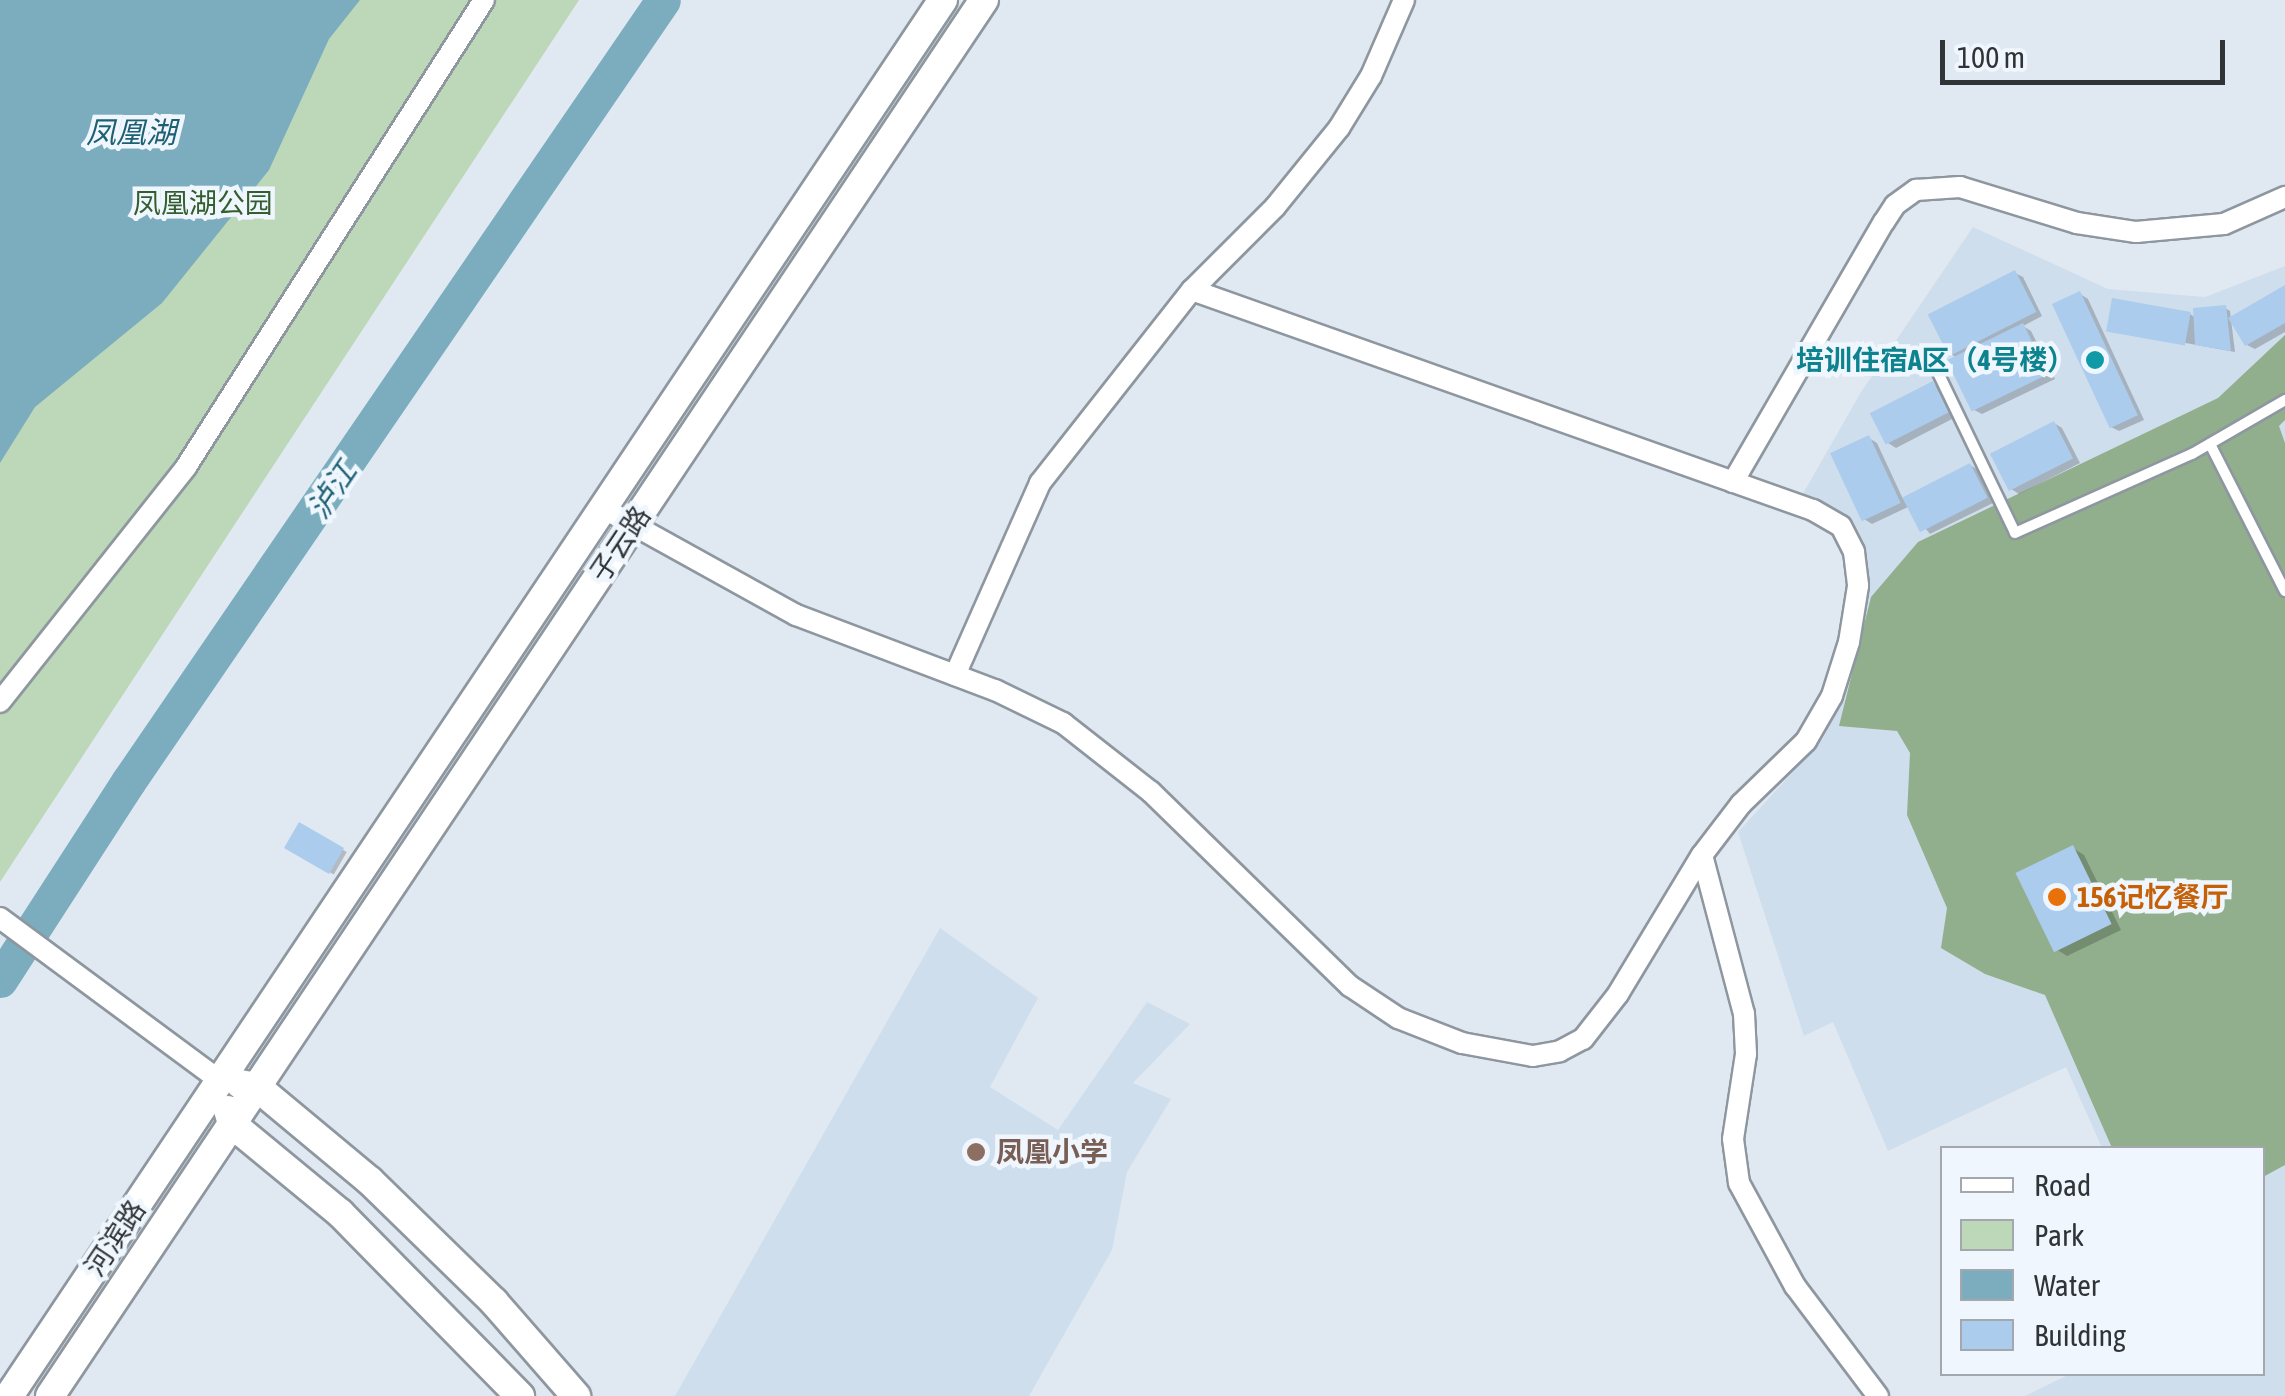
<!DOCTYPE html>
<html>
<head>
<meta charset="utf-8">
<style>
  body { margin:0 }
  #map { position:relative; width:2285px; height:1396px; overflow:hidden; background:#e0e9f2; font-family:"Asap Condensed","Noto Sans SC",sans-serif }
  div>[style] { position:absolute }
  .built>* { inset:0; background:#cfdeed }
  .green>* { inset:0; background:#bcd8b8 }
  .forest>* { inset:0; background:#91af8d }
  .water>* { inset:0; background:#7badbe }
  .shadow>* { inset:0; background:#0003; transform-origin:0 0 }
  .river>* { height:35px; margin:-17.5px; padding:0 17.5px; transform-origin:17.5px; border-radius:17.5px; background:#7badbe }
  .building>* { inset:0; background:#abcced; transform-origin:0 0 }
  .roads { filter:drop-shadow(2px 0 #8e979f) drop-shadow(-2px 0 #8e979f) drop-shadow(0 2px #8e979f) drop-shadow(0 -2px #8e979f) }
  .lane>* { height:10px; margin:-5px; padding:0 5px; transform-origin:5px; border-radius:5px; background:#fff }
  .street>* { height:20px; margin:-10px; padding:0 10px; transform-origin:10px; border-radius:10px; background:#fff }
  .secondary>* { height:28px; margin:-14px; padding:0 14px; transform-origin:14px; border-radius:14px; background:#fff }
  .dots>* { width:28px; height:28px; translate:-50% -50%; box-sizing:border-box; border:5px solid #eff6fe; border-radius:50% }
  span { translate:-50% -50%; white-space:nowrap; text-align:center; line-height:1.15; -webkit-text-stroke:9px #eff6fe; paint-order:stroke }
  .park-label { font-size:28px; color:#345e2e }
  .culture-label { font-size:28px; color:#0d838f; font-weight:700 }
  .right { translate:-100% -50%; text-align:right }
  .street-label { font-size:28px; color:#303437 }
  .food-label { font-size:28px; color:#c56008; font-weight:700 }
  .left { translate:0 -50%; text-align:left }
  .education-label { font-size:28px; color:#785e54; font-weight:700 }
  .water-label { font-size:30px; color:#1e6073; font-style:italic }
  .legend { position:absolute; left:1940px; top:1146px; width:325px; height:230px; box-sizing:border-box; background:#eff6fe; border:2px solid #a3a8ae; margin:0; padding:12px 18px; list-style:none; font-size:30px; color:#303437 }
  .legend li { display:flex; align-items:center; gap:20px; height:50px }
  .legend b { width:50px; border:2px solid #a3a8ae }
  .scale { position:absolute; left:1940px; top:40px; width:285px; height:45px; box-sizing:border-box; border:5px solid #303437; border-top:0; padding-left:12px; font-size:30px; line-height:35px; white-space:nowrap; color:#303437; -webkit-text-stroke:8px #eff6fe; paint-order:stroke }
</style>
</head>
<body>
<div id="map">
  <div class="built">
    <div style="clip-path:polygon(1973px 227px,2108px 289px,2205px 297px,2285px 266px,2285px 1396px,2025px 1396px,2070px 1374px,2262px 1374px,2262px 1148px,2102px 1148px,2066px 1067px,1888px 1151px,1833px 1022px,1804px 1036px,1738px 832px,1823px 739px,1836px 710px,1860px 546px,1801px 497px,1861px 392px)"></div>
    <div style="clip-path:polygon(940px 928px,1038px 998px,990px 1087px,1058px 1130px,1147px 1002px,1190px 1024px,1133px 1083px,1171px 1099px,1127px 1172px,1112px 1250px,1029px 1396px,675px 1396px)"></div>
  </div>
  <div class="green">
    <div style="clip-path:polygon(0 0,579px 0,0 882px)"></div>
  </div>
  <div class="forest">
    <div style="clip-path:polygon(2285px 335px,2285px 420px,2279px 426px,2285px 443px,2285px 1165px,2263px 1177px,2262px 1148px,2112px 1148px,2045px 995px,1985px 974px,1941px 948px,1947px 908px,1907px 815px,1910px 753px,1897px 731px,1839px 726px,1871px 597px,1918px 542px,2218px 398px)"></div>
  </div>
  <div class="water">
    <div style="clip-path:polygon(0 0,360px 0,329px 39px,269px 170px,162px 303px,35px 407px,0 463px)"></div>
  </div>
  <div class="shadow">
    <div style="clip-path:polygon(2015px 273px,2023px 277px,2042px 316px,2023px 326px,2031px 331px,2055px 379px,1982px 414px,1974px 410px,1958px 358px,1950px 354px)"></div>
    <div style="clip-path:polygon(2285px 288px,2285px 332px,2255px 349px,2247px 345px)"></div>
    <div style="clip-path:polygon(2080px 294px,2088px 299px,2144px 420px,2119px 431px,2111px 427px)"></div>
    <div style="clip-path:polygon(2225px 308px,2230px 311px,2235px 352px,2109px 329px,2190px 314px,2196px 318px)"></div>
    <div style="clip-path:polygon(1933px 384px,1941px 388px,1956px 417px,1896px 448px,1888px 443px)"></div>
    <div style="clip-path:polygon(2054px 423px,2062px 428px,2080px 463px,2019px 494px,2011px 489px)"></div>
    <div style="clip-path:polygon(1869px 438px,1877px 443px,1903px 499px,1970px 465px,1978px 470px,1995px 502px,1930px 534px,1908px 507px,1872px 524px,1864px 519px)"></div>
    <div style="left:300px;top:825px;width:54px;height:26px;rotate:30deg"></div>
    <div style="clip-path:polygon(2073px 848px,2084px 855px,2121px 930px,2067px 956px,2056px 949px)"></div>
  </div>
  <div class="river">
    <div style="left:0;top:980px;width:236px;rotate:-57.1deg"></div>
    <div style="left:128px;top:782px;width:947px;rotate:-55.62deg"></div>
  </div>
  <div class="building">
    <div style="left:2015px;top:270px;width:47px;height:98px;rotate:63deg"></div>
    <div style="clip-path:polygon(2285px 285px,2285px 323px,2245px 346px,2228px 318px)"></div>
    <div style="left:2080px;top:291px;width:137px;height:31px;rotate:65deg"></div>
    <div style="left:2112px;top:298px;width:80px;height:34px;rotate:10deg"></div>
    <div style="clip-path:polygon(2226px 305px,2231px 351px,2195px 345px,2193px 308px)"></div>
    <div style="left:2023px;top:323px;width:57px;height:85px;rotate:64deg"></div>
    <div style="left:1933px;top:381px;width:35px;height:71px;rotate:63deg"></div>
    <div style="left:2054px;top:421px;width:42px;height:72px;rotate:63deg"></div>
    <div style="left:1869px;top:435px;width:75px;height:43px;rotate:65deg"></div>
    <div style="left:1970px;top:463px;width:39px;height:76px;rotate:63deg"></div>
    <div style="left:299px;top:822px;width:52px;height:30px;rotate:30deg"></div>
    <div style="left:2073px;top:845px;width:88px;height:64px;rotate:64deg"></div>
  </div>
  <div class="roads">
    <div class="lane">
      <div style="left:1930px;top:356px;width:196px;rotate:64.3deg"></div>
      <div style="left:2015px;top:533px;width:194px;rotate:-24.1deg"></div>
      <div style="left:2192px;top:454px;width:108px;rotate:-30.1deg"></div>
      <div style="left:2210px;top:444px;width:165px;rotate:63deg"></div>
    </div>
    <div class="street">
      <div style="left:1192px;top:290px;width:117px;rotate:-45deg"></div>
      <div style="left:1275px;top:207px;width:102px;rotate:-51deg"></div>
      <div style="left:1339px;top:128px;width:61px;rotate:-58.4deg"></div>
      <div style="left:1371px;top:76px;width:83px;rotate:-66.5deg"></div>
      <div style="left:1733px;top:482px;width:301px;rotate:-59.9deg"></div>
      <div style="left:1884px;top:222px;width:20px;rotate:-57deg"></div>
      <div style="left:1895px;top:205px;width:26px;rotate:-36deg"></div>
      <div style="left:1916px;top:190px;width:44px;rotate:-3.9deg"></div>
      <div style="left:1960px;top:187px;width:122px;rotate:17.1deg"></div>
      <div style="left:2077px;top:223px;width:60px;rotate:8.7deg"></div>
      <div style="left:2136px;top:232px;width:88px;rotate:-5.2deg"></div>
      <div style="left:2224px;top:224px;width:67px;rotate:-23.9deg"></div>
      <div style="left:603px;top:508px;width:221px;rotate:29deg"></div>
      <div style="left:796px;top:615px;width:213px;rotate:20.7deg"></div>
      <div style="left:995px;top:690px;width:76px;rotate:25.9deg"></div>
      <div style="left:1063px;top:723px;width:112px;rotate:38.1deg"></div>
      <div style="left:1151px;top:792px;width:278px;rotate:44.3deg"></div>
      <div style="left:1350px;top:986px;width:58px;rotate:33.7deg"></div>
      <div style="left:1398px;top:1018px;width:69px;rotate:21.3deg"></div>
      <div style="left:1462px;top:1043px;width:72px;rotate:10.4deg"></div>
      <div style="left:1533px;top:1056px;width:27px;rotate:-10deg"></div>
      <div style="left:1560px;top:1051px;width:26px;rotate:-28deg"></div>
      <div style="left:1583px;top:1039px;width:57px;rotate:-52.1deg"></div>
      <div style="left:1618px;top:994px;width:162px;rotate:-58.9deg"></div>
      <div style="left:1702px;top:855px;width:164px;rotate:75.2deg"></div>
      <div style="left:1744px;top:1014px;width:40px;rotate:87.1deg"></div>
      <div style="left:1746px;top:1054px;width:86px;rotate:98.7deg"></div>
      <div style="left:1733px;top:1139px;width:44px;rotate:82.2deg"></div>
      <div style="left:1739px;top:1183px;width:117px;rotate:61.5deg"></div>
      <div style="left:1795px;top:1286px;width:138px;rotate:53deg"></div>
      <div style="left:955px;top:675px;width:210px;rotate:-66.1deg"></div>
      <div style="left:1040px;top:483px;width:246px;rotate:-51.8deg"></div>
      <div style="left:1192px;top:290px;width:659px;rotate:19.51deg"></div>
      <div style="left:1813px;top:510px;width:32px;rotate:30deg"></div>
      <div style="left:1841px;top:526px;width:29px;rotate:63deg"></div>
      <div style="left:1854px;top:552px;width:34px;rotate:83deg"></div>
      <div style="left:1858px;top:586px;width:57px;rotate:99.1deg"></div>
      <div style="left:1849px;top:642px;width:57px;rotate:107.5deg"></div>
      <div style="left:1832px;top:696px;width:52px;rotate:120deg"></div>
      <div style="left:1806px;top:741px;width:91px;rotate:135.9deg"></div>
      <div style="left:1741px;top:804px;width:64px;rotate:127.4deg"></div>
      <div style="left:0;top:702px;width:300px;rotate:-51.6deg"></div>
      <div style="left:186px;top:467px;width:554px;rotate:-57.46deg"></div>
      <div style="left:0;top:918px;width:272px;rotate:36.5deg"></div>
    </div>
    <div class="secondary">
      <div style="left:240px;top:1084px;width:17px;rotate:10deg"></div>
      <div style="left:257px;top:1087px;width:147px;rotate:39.8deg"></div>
      <div style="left:370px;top:1181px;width:173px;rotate:44.3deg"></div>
      <div style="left:494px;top:1302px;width:125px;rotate:48.9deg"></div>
      <div style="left:228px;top:1110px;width:15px;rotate:74deg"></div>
      <div style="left:232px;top:1124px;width:140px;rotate:39.5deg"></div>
      <div style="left:340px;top:1213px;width:257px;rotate:45.5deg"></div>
      <div style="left:9px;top:1396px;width:1680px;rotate:-56.22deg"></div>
      <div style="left:50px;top:1396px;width:1680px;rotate:-56.22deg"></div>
    </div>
  </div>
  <div class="dots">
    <div style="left:2095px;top:360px;background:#0f9aa8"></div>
    <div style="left:2057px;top:897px;background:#e8710a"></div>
    <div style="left:976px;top:1152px;background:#8d6e63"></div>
  </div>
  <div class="park-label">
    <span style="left:203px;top:203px">凤凰湖公园</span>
  </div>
  <div class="culture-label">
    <span class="right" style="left:2075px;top:360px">培训住宿A区（4号楼）</span>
  </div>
  <div class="street-label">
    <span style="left:620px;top:544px;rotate:-56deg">子云路</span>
    <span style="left:115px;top:1238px;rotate:-56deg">河滨路</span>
  </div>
  <div class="food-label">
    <span class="left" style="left:2077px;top:897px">156记忆餐厅</span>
  </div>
  <div class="education-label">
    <span class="left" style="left:996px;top:1152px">凤凰小学</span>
  </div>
  <div class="water-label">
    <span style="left:131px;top:132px">凤凰湖</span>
    <span style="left:332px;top:490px;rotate:-56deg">泸江</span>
  </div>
  <ul class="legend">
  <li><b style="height:12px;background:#fff"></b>Road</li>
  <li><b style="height:28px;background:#bcd8b8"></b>Park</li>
  <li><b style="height:28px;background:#7badbe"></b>Water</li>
  <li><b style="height:28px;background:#abcced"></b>Building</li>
  </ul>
  <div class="scale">100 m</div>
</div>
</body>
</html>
